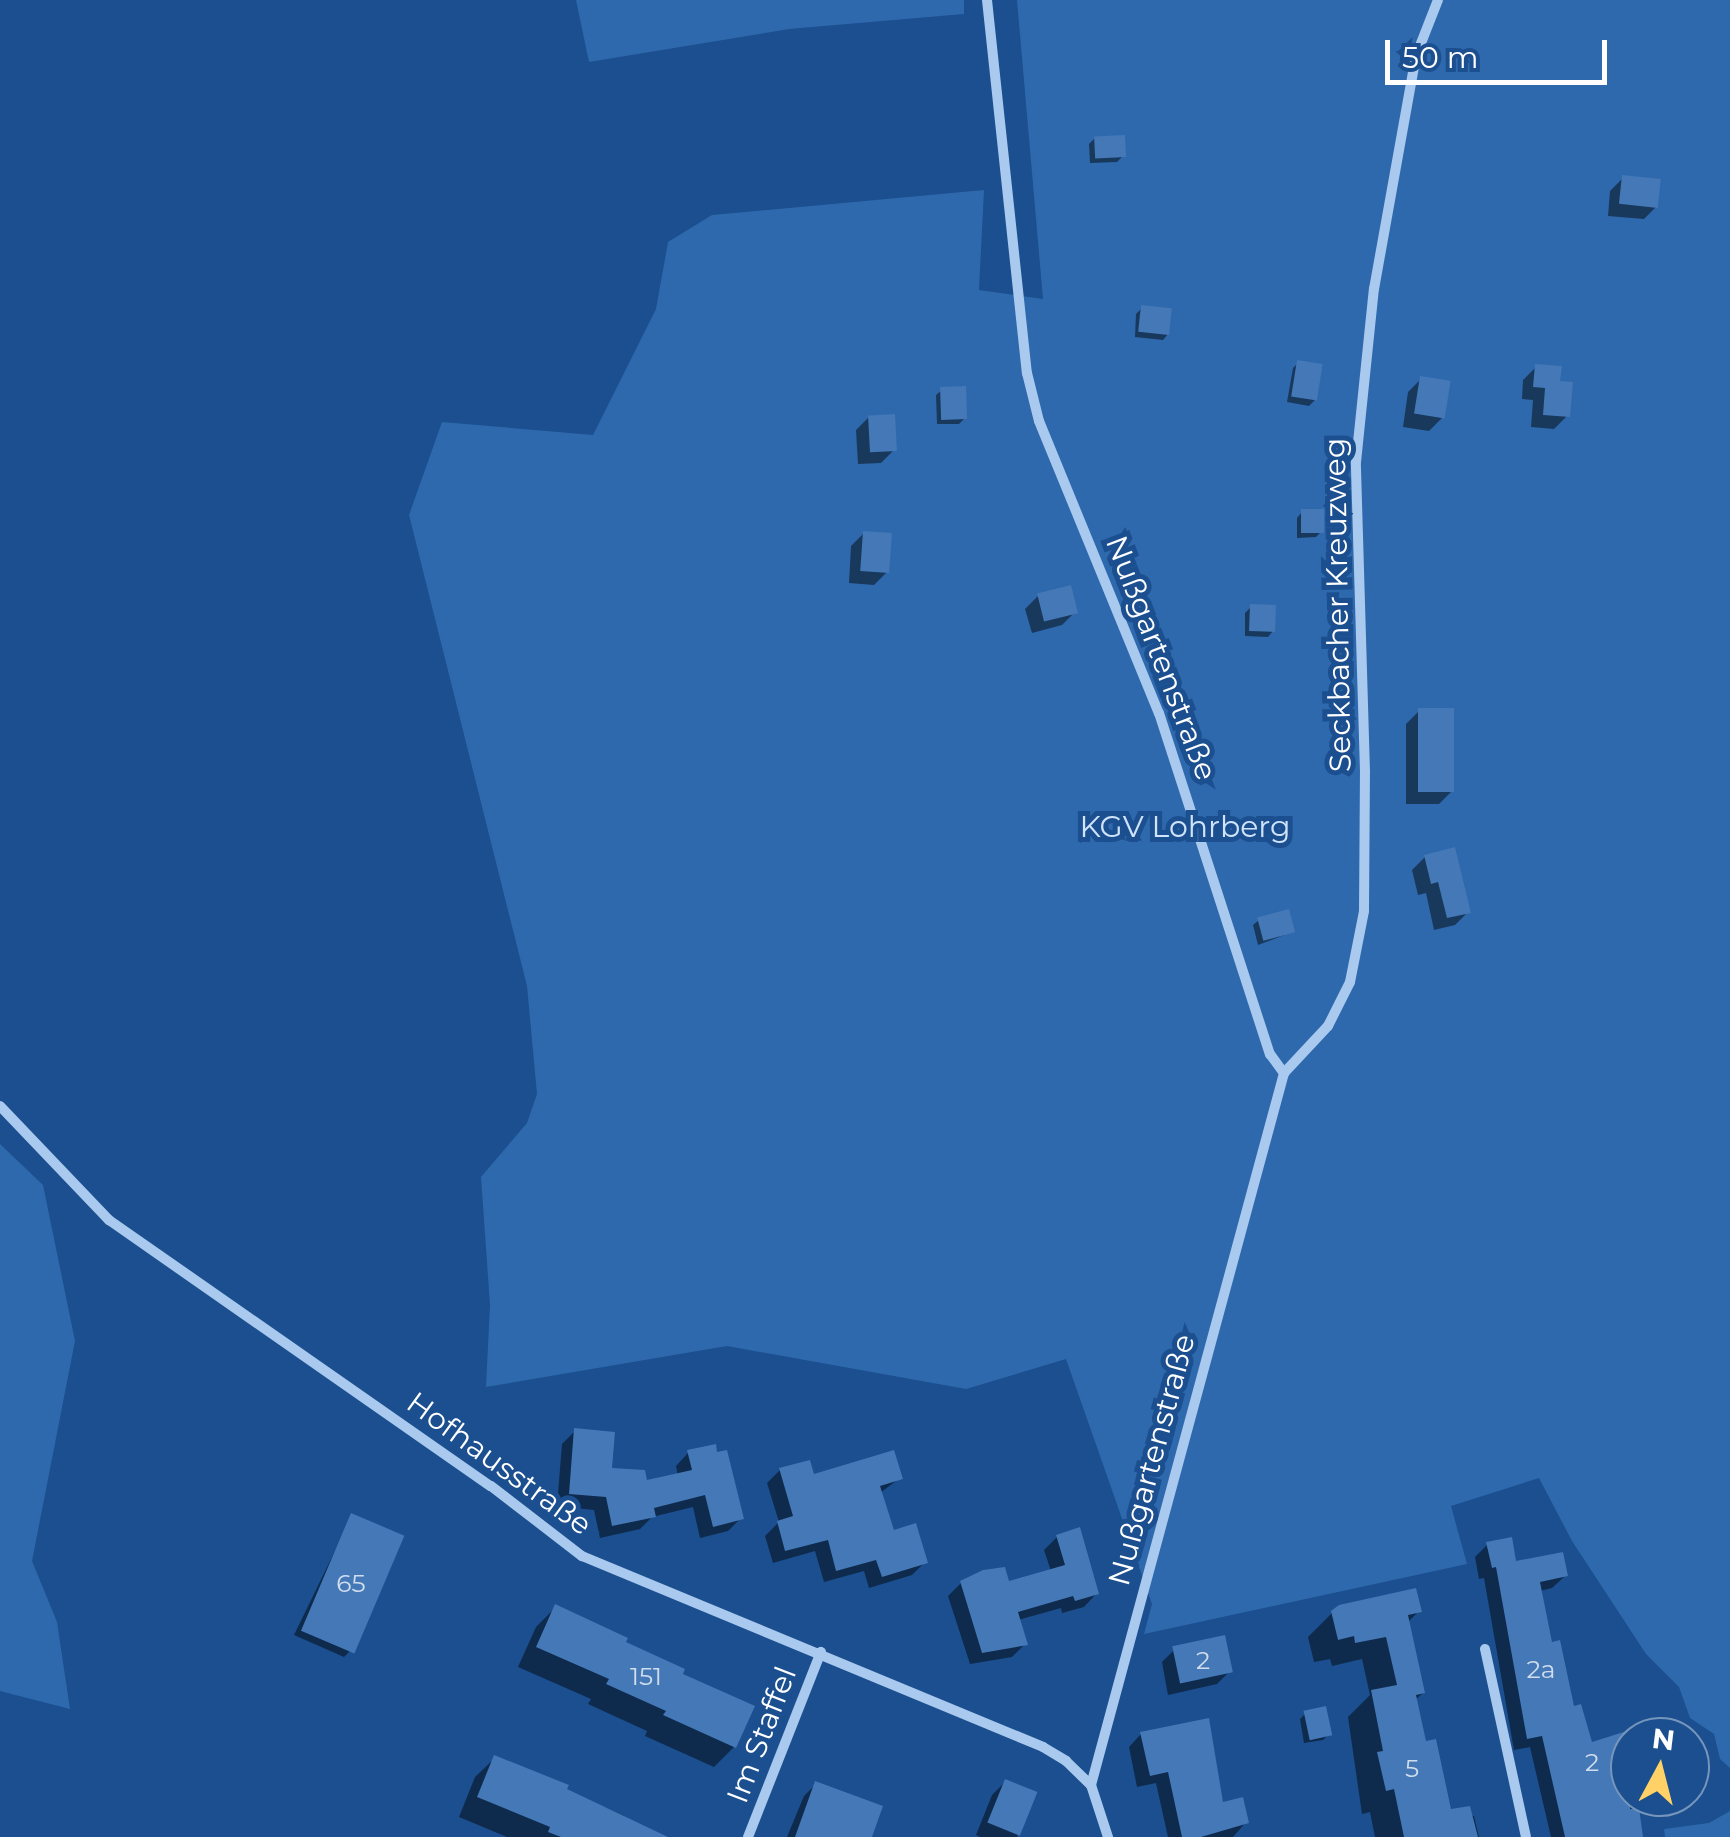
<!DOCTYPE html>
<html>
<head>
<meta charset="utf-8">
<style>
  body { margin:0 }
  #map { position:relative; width:1730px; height:1837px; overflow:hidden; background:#1b4f8f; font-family:Montserrat,sans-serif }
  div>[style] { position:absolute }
  .green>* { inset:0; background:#2e69ad }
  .shadow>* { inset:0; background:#0007 }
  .building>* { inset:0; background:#4478b7; transform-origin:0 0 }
  .street>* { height:10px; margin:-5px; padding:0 5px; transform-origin:5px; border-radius:5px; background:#a9c9ee }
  span { translate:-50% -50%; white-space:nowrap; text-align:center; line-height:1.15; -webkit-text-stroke:10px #1b4f8f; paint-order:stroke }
  .number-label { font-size:25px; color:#d0dded }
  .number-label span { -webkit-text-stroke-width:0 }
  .street-label { font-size:30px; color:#fff }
  .park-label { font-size:30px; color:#cfe3fa }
  .north { position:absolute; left:1610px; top:1717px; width:100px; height:100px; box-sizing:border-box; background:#1b4f8f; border:2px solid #7695bc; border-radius:50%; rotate:7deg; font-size:28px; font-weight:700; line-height:40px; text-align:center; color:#fff }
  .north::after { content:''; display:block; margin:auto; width:35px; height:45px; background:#ffd166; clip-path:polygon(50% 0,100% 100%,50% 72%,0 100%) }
  .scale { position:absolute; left:1385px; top:40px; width:222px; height:45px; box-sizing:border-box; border:5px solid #fff; border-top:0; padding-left:12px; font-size:30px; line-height:35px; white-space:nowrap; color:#fff; -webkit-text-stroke:8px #1b4f8f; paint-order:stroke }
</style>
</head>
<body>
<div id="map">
  <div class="green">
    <div style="clip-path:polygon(576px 0,964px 0,964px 14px,789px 29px,589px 62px)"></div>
    <div style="clip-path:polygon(1017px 0,1730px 0,1730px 1768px,1720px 1759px,1714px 1734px,1690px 1718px,1679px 1687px,1646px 1654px,1572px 1541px,1539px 1478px,1451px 1506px,1467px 1564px,1144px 1634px,1152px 1604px,1066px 1359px,966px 1389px,727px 1346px,486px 1387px,490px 1305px,481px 1177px,527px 1123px,537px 1094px,527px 986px,409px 515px,442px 422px,593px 435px,656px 309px,668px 242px,712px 215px,984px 190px,979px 290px,1043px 299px)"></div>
    <div style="clip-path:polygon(0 1144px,43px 1185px,75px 1341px,32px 1561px,57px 1622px,70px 1709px,0 1691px)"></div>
    <div style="clip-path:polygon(1730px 1811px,1730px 1837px,1665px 1837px,1664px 1829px,1709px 1823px)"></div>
  </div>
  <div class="shadow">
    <div style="clip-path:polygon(1095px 138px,1123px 156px,1117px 162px,1090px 163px,1089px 144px)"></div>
    <div style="clip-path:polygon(1623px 178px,1657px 206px,1644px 219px,1608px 216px,1610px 191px)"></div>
    <div style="clip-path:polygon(1142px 308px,1168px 334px,1163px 340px,1135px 337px,1136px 314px)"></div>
    <div style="clip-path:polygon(1298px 363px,1315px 400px,1309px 406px,1287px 402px,1293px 368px)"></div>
    <div style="clip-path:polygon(1536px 367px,1558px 384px,1567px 416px,1554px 429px,1531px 427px,1533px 400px,1522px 399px,1523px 380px)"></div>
    <div style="clip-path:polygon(1421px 379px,1442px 418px,1429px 431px,1403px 427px,1408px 392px)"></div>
    <div style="clip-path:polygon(942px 390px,965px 418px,959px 424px,937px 424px,936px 395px)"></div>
    <div style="clip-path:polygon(869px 417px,894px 450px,881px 463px,858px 464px,856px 430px)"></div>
    <div style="clip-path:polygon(1302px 512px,1322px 531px,1316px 537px,1297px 538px,1297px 518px)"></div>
    <div style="clip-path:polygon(864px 533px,887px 572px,874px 585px,849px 583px,851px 546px)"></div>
    <div style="clip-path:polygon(1038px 596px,1075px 612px,1062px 625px,1032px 633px,1025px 609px)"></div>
    <div style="clip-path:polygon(1251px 607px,1273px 631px,1268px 637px,1245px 636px,1245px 613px)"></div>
    <div style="clip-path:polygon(1419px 711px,1452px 791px,1439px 804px,1406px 804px,1406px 724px)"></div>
    <div style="clip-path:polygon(1425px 857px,1468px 912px,1455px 925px,1434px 930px,1426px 893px,1418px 895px,1412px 870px)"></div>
    <div style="clip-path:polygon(1259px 920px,1292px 932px,1258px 945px,1253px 925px)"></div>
    <div style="clip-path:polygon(575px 1431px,609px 1470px,646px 1483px,678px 1476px,676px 1466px,688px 1453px,741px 1518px,728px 1531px,700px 1538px,693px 1507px,652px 1517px,640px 1529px,600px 1538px,594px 1510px,557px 1506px,562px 1444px)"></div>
    <div style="clip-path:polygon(780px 1470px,813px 1478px,900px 1478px,880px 1493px,892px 1533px,925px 1562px,912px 1575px,869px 1588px,864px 1571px,824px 1582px,815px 1551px,773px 1563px,765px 1536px,779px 1522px,767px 1483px)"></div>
    <div style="clip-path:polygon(352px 1516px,349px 1652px,344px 1657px,294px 1635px)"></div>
    <div style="clip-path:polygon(1057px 1537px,1096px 1594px,1084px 1607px,1062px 1613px,1061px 1608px,1018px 1620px,1025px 1644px,1012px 1657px,970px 1664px,948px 1596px,961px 1583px,1007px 1584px,1051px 1571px,1044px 1550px)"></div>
    <div style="clip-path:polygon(1488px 1544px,1515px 1564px,1565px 1576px,1552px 1588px,1540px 1591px,1550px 1644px,1572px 1709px,1590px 1745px,1636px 1731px,1636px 1737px,1630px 1737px,1630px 1797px,1636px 1797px,1642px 1837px,1551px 1837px,1530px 1747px,1514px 1750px,1484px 1578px,1479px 1579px,1475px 1557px)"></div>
    <div style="clip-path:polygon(555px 1608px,680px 1675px,734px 1747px,714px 1767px,645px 1736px,647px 1731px,588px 1704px,591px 1699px,518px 1667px,536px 1627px)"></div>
    <div style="clip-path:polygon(1419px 1611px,1407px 1623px,1423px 1693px,1415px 1700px,1424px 1744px,1449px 1812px,1474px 1816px,1479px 1837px,1375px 1837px,1370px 1812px,1362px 1814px,1348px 1717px,1370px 1695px,1362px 1659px,1332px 1666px,1330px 1659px,1314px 1662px,1308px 1637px,1332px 1613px)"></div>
    <div style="clip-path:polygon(1175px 1649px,1230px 1671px,1217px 1684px,1168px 1695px,1162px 1662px)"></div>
    <div style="clip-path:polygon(1306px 1713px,1329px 1734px,1323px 1740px,1304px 1743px,1300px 1719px)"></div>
    <div style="clip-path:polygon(1141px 1734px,1246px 1822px,1233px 1837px,1168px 1837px,1156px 1783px,1137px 1787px,1129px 1747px)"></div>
    <div style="clip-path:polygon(495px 1758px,624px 1816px,622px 1820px,663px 1837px,507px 1837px,459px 1817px,475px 1777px)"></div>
    <div style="clip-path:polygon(1005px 1782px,1035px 1793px,1017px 1837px,980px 1837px,976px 1835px,992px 1795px)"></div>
    <div style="clip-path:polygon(816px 1784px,869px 1837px,787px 1837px,804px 1796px)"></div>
  </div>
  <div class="building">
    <div style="left:1125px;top:135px;width:22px;height:31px;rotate:87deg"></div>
    <div style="left:1622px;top:175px;width:39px;height:29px;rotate:6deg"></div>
    <div style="left:1141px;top:305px;width:31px;height:27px;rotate:6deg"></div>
    <div style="left:1297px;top:360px;width:26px;height:37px;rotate:9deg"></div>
    <div style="clip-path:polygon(1535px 364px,1562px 366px,1560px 381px,1573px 382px,1570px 417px,1543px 415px,1545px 388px,1533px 387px)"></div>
    <div style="left:1420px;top:376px;width:31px;height:38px;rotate:9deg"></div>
    <div style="left:966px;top:386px;width:33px;height:26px;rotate:88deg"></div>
    <div style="left:895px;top:414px;width:37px;height:27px;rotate:87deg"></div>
    <div style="left:1301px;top:509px;width:23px;height:24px"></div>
    <div style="left:863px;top:531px;width:29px;height:40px;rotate:4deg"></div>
    <div style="left:1071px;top:585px;width:29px;height:35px;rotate:76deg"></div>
    <div style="left:1250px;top:604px;width:26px;height:27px;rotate:2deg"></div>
    <div style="left:1418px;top:708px;width:36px;height:84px"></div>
    <div style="clip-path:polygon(1455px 847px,1471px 913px,1447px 918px,1438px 882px,1431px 884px,1424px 855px)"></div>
    <div style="left:1289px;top:909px;width:24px;height:33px;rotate:75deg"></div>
    <div style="clip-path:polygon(574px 1428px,615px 1432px,612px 1468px,645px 1470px,647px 1480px,692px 1470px,687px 1450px,716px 1444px,717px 1452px,727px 1450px,744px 1519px,713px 1527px,705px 1495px,654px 1508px,656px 1517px,612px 1526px,606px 1497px,569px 1494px)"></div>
    <div style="clip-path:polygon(894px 1450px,903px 1479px,880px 1486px,894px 1530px,916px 1523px,928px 1563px,882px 1577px,876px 1560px,836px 1571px,828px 1540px,785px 1551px,777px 1521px,793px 1516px,779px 1468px,810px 1460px,814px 1474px)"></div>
    <div style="left:351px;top:1513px;width:58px;height:128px;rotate:23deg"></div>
    <div style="clip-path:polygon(1080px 1527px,1099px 1594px,1075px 1601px,1073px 1596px,1018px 1612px,1028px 1645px,982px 1653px,960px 1581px,983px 1570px,1005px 1567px,1009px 1581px,1065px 1565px,1056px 1535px)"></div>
    <div style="clip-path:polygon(1512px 1537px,1516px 1561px,1563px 1552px,1568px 1576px,1540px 1582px,1552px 1642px,1560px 1640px,1574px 1706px,1581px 1704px,1592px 1742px,1630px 1730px,1630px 1809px,1639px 1808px,1643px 1837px,1565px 1837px,1542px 1736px,1527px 1739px,1496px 1567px,1492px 1568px,1486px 1542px)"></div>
    <div style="clip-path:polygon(1416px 1588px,1422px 1612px,1408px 1615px,1425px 1693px,1416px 1695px,1426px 1741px,1436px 1739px,1451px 1809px,1470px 1806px,1478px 1837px,1404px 1837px,1394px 1789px,1386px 1791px,1377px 1752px,1383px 1751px,1371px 1690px,1397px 1685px,1386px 1637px,1355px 1643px,1354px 1636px,1338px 1640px,1331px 1611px,1339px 1605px)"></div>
    <div style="clip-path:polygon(555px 1604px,628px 1638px,626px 1642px,685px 1669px,683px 1674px,755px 1706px,736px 1748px,663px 1715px,666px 1711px,606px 1684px,609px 1679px,536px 1647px)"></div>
    <div style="left:1225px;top:1635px;width:38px;height:54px;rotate:78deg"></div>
    <div style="left:1326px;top:1706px;width:30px;height:23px;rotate:78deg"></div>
    <div style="clip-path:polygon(1209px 1718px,1223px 1802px,1243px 1797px,1249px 1823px,1201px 1837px,1182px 1837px,1168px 1772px,1150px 1776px,1140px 1732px)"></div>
    <div style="clip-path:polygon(494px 1755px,569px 1785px,567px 1789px,668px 1837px,561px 1837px,548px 1832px,550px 1827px,477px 1797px)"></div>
    <div style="left:1005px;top:1779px;width:35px;height:47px;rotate:22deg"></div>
    <div style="clip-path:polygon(815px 1781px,883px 1806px,872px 1837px,795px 1837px)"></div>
  </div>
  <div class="street">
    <div style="left:987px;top:0;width:375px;rotate:83.9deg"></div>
    <div style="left:1027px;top:373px;width:49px;rotate:76deg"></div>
    <div style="left:1039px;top:421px;width:316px;rotate:67.7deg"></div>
    <div style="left:1159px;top:713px;width:359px;rotate:72deg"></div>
    <div style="left:1270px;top:1054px;width:24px;rotate:54deg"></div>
    <div style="left:1284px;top:1073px;width:64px;rotate:-46.9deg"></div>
    <div style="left:1328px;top:1026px;width:49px;rotate:-63.4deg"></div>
    <div style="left:1350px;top:982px;width:72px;rotate:-78.8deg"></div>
    <div style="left:1364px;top:911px;width:139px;rotate:-89.6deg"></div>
    <div style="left:1365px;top:772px;width:310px;rotate:-91.7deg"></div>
    <div style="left:1356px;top:462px;width:174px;rotate:-84.1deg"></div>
    <div style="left:1374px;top:289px;width:237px;rotate:-79.8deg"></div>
    <div style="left:1416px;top:56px;width:60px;rotate:-68.6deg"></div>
    <div style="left:0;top:1106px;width:158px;rotate:46.3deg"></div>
    <div style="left:109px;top:1220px;width:465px;rotate:34.9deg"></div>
    <div style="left:491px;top:1486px;width:115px;rotate:37.6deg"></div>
    <div style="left:582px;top:1556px;width:499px;rotate:22.5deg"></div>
    <div style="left:1043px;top:1747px;width:27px;rotate:31deg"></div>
    <div style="left:1066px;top:1761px;width:35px;rotate:44deg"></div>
    <div style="left:1091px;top:1785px;width:55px;rotate:71.9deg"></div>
    <div style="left:1485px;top:1649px;width:192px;rotate:77.7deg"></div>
    <div style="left:1091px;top:1785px;width:738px;rotate:-74.83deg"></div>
    <div style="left:748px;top:1837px;width:199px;rotate:-68.5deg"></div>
  </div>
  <div class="number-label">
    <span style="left:351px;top:1583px">65</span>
    <span style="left:1203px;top:1660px">2</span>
    <span style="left:1541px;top:1669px">2a</span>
    <span style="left:646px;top:1676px">151</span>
    <span style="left:1592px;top:1762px">2</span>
    <span style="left:1412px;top:1768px">5</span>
  </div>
  <div class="street-label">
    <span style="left:1338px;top:605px;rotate:-91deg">Seckbacher Kreuzweg</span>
    <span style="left:1161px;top:658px;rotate:69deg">Nußgartenstraße</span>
    <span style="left:1152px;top:1460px;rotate:-75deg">Nußgartenstraße</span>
    <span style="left:499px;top:1464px;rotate:36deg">Hofhausstraße</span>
    <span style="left:762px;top:1735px;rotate:-69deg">Im Staffel</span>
  </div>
  <div class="park-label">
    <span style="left:1185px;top:827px">KGV Lohrberg</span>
  </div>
  <div class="north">N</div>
  <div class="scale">50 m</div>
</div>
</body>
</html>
